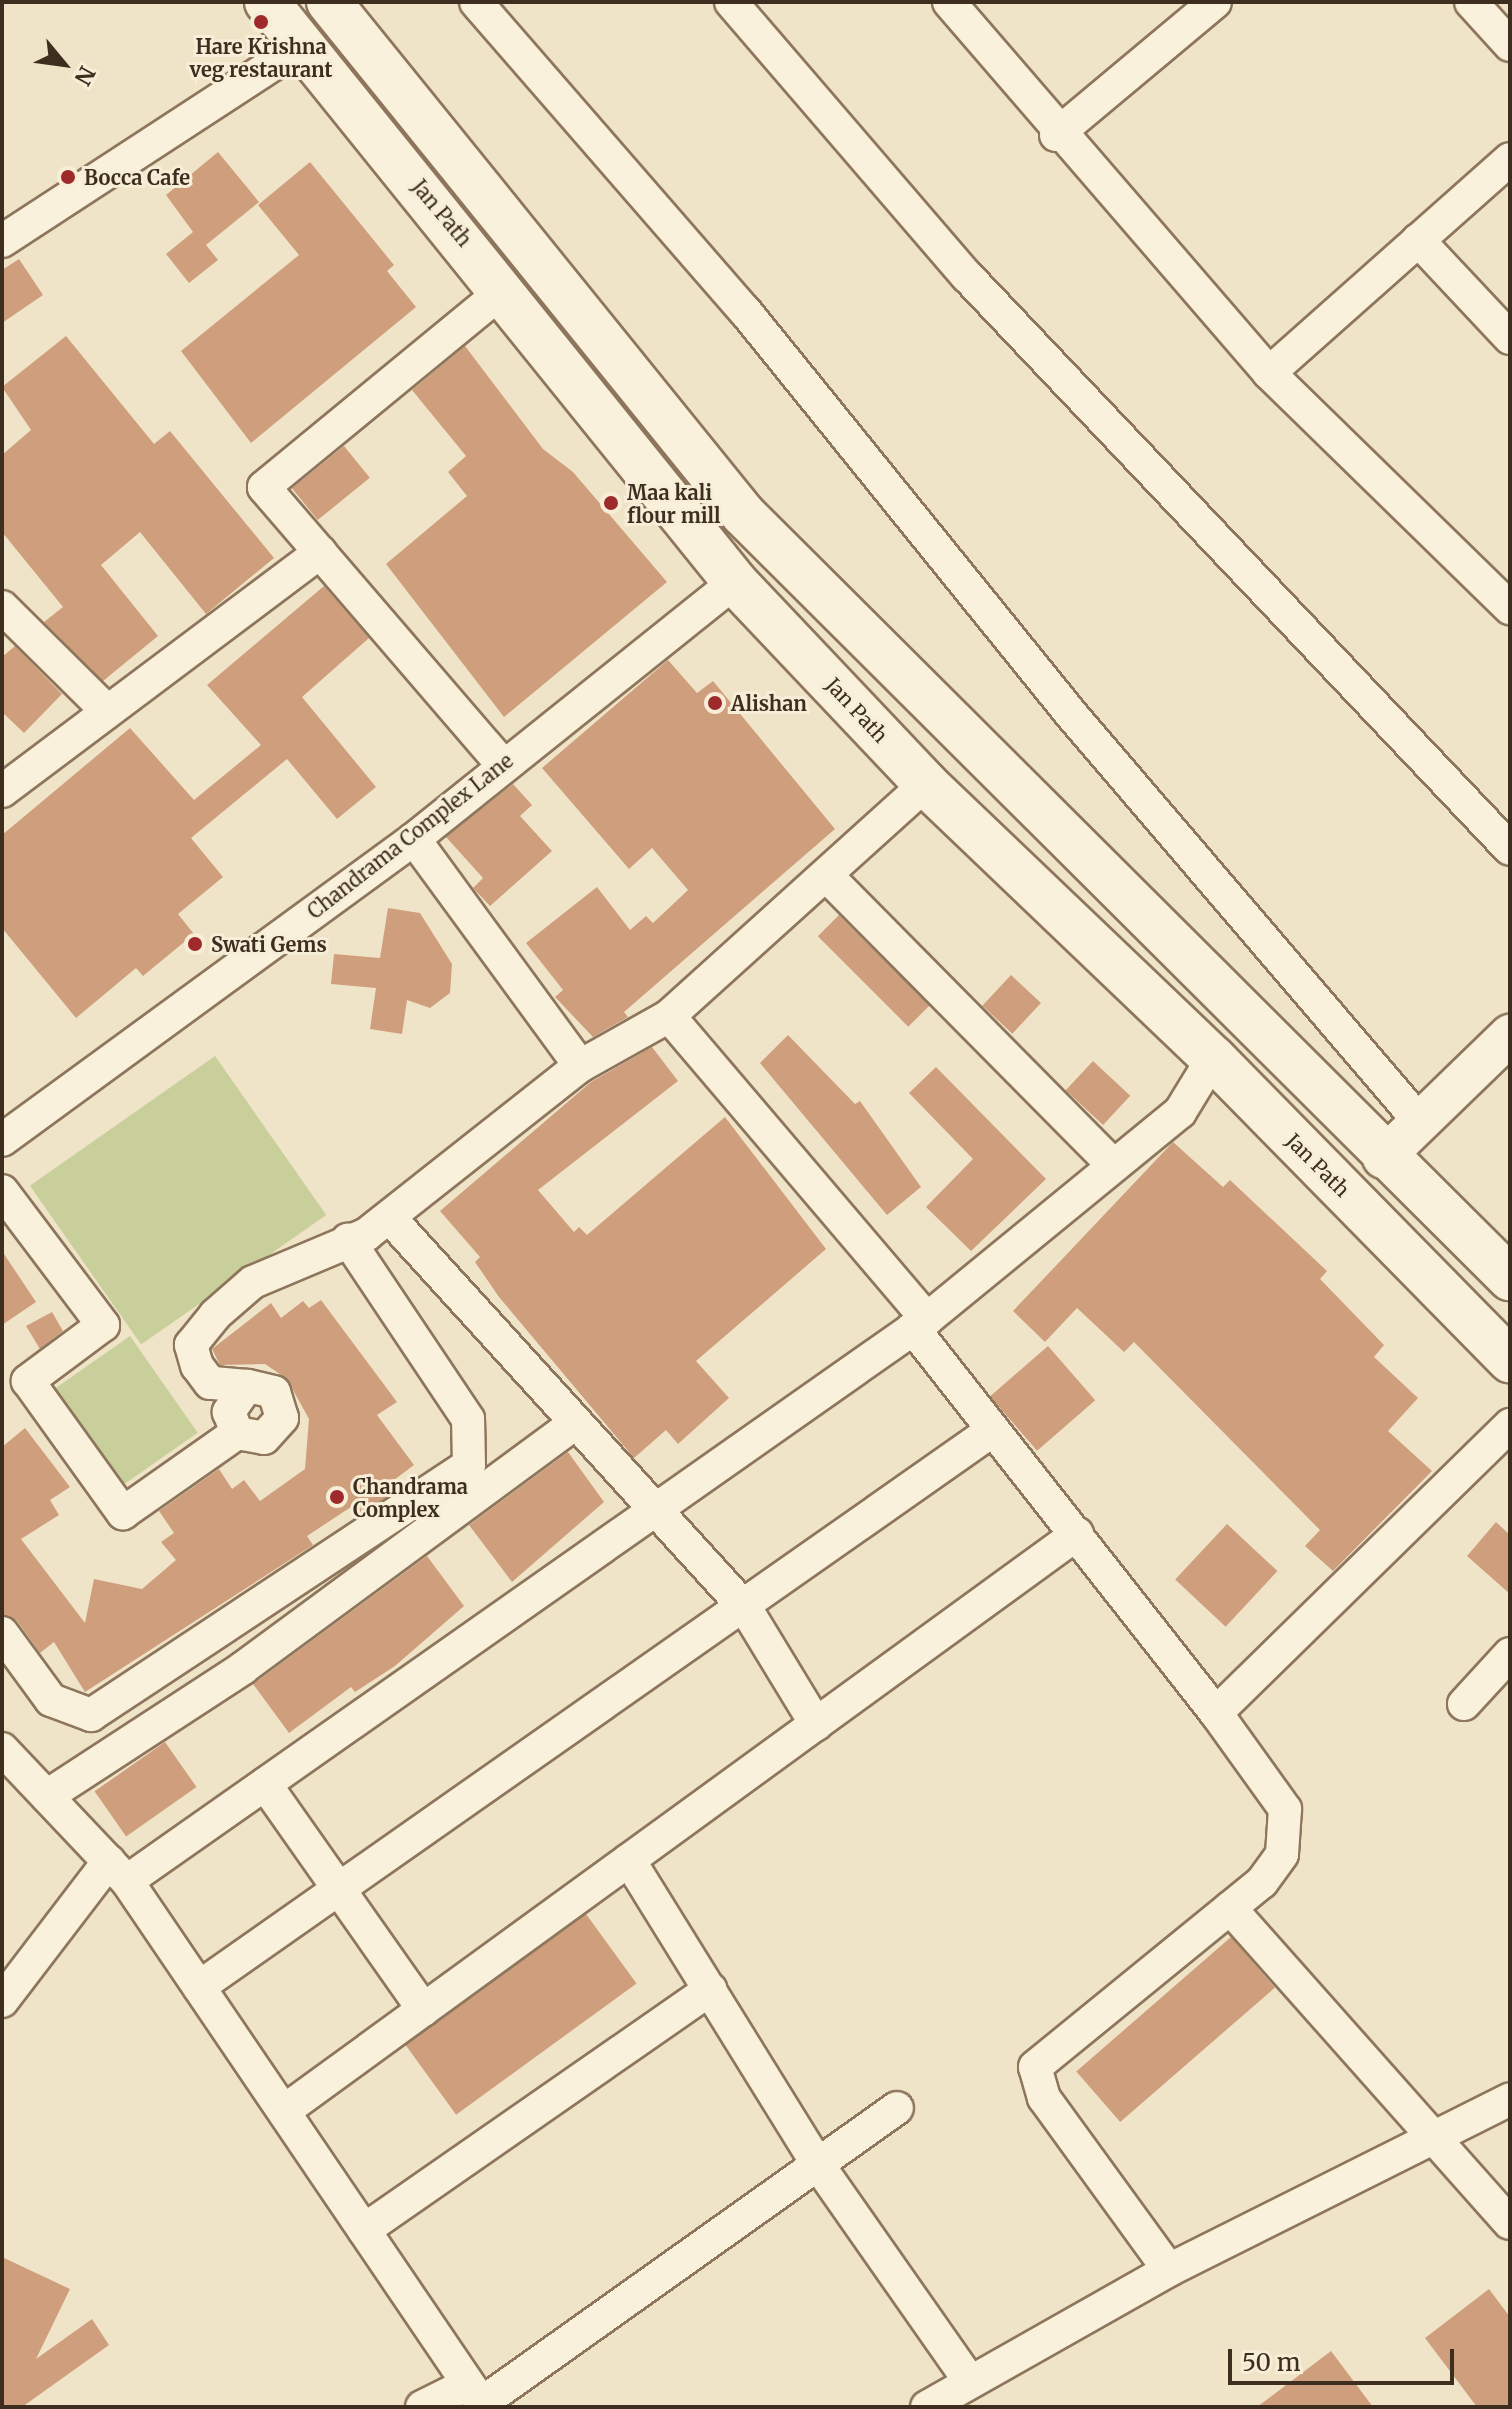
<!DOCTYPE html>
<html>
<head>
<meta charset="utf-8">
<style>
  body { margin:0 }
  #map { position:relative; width:1512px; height:2409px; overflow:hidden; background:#f0e4c8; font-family:Merriweather,serif }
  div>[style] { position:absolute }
  .green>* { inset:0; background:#c9cf9b; transform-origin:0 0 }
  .building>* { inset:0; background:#cf9f7d; transform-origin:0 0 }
  .roads { filter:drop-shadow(2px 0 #8d765c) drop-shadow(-2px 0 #8d765c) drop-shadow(0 2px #8d765c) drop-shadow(0 -2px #8d765c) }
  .minor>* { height:32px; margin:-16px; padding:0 16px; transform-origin:16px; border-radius:16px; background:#faf1dc }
  .tertiary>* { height:40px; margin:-20px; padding:0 20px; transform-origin:20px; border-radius:20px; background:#faf1dc }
  .secondary>* { height:44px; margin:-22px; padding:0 22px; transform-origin:22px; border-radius:22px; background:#faf1dc }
  .dots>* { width:22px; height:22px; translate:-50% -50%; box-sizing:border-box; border:4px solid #f7eed8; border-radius:50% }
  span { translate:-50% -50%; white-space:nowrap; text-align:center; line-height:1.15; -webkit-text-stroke:6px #f7eed8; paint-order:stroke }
  .poi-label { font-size:20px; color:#3d2e20; font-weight:700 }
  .left { translate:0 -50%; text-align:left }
  .street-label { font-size:20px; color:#3d2e20 }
  .frame { position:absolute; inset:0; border:4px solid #3d2e20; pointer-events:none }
  .north { position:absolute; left:24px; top:24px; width:80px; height:80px; -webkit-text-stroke:6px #f7eed8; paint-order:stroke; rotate:119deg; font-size:22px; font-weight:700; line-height:32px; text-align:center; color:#3d2e20 }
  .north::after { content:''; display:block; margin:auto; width:28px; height:36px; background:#3d2e20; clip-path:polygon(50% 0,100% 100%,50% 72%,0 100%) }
  .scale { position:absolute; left:1228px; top:2349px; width:226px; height:36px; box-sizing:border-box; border:4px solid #3d2e20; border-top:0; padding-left:10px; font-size:24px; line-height:28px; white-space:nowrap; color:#3d2e20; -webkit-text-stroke:6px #f7eed8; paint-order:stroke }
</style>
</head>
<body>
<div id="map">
  <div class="green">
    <div style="left:215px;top:1056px;width:194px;height:226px;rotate:55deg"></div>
    <div style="left:130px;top:1336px;width:118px;height:102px;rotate:55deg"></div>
  </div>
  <div class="building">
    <div style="clip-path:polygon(218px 152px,259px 202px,206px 245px,218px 260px,189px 283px,166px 254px,193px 232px,166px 195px)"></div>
    <div style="clip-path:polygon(310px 162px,394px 265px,387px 271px,416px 307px,251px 443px,181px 351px,299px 255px,258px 205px)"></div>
    <div style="clip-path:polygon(19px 259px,43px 295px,2px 323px,2px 270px)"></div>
    <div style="clip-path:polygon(66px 336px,154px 444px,170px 431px,274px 558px,206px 614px,140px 532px,101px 565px,158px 636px,103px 681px,44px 622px,63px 607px,2px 532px,2px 455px,31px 430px,2px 387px)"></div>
    <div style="clip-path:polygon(465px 346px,543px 449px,573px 472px,667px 582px,504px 717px,386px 564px,467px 496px,448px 472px,466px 456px,412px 390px)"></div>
    <div style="left:344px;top:446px;width:41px;height:67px;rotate:51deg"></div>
    <div style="clip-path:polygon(324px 586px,369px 638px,302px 697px,376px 787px,337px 819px,287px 759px,191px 838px,223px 877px,178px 914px,194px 934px,143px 976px,136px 968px,76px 1018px,2px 928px,2px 835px,130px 728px,194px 800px,261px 745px,207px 685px)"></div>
    <div style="clip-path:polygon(15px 646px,62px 694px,24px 733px,2px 712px,2px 657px)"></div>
    <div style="clip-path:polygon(668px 660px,697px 693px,713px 681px,835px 829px,624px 1012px,628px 1017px,593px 1037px,555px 997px,563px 990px,526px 943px,597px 887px,630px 930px,646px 916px,653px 923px,688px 890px,652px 848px,629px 869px,542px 768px)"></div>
    <div style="clip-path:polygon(513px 784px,532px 805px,520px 816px,552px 851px,490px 906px,473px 888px,483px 878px,446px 837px)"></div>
    <div style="clip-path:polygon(388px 908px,420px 913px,452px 964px,450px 993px,430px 1008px,407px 1000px,402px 1034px,370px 1029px,376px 988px,331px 984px,334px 954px,380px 958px)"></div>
    <div style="left:839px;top:915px;width:128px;height:30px;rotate:45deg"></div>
    <div style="left:1011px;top:975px;width:41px;height:42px;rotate:43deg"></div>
    <div style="clip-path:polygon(788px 1035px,855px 1104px,860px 1101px,921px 1187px,887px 1215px,760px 1063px)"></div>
    <div style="clip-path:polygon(652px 1047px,678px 1081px,538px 1190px,574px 1232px,579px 1227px,587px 1235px,725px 1117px,826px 1249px,696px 1361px,729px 1398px,678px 1444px,666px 1430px,634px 1458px,499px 1297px,475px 1262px,480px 1257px,440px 1211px,591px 1082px)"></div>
    <div style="left:1093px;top:1061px;width:51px;height:40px;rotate:43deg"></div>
    <div style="clip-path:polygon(936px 1067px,1046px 1179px,971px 1251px,926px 1207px,973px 1159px,909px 1093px)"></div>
    <div style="clip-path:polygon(1173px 1142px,1223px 1187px,1230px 1180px,1327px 1271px,1320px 1279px,1384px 1345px,1374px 1357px,1418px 1398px,1388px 1431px,1432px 1471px,1333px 1571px,1305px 1546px,1320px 1530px,1134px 1342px,1124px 1352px,1077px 1308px,1045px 1342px,1013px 1311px)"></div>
    <div style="clip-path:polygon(2px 1251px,36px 1302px,2px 1325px)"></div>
    <div style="clip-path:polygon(321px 1300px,397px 1402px,377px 1415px,414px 1465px,394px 1480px,399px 1489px,361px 1514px,354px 1505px,307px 1536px,313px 1545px,85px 1692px,54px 1642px,40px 1653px,17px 1621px,2px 1614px,2px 1447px,25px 1428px,70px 1487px,50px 1500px,59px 1515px,21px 1539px,85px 1623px,94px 1579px,142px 1589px,176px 1560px,161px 1542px,174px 1533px,159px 1511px,219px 1469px,232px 1489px,244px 1480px,260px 1501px,305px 1469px,309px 1419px,287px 1379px,265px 1364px,220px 1365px,212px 1349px,271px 1303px,281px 1318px,303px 1301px,309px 1308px)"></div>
    <div style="clip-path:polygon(52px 1312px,63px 1331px,40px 1349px,26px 1326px)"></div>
    <div style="left:1048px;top:1346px;width:72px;height:77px;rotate:49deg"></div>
    <div style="clip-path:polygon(568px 1452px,604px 1502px,512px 1582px,469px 1525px)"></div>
    <div style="clip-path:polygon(1496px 1522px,1510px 1535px,1510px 1594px,1467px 1556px)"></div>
    <div style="left:1227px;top:1524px;width:69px;height:76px;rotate:43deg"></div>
    <div style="clip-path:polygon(427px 1556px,464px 1606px,395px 1666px,355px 1692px,351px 1687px,289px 1733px,253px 1684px)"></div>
    <div style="left:165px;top:1742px;width:55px;height:86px;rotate:55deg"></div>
    <div style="left:586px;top:1914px;width:86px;height:223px;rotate:54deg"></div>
    <div style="left:1231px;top:1937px;width:67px;height:205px;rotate:49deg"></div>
    <div style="clip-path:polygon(2px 2257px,70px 2289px,36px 2359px,92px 2319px,109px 2345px,22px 2407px,2px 2407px)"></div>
    <div style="clip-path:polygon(1489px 2289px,1510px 2317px,1510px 2407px,1477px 2407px,1425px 2338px)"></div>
    <div style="clip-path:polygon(1331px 2351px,1373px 2407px,1257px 2407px)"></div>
  </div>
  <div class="roads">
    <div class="minor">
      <div style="left:476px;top:2px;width:410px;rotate:49deg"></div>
      <div style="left:745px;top:311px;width:518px;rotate:51.03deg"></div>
      <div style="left:1071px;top:714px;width:537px;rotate:49.46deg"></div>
      <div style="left:731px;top:2px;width:362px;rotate:49.3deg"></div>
      <div style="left:967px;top:276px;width:789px;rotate:46.54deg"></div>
      <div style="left:949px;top:2px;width:490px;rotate:49.2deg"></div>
      <div style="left:1269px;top:373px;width:337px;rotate:44.3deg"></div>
      <div style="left:1471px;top:2px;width:58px;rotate:47.8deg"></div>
      <div style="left:1056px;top:135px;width:207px;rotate:-39.9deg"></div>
      <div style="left:1418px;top:240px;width:134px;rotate:46.8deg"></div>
      <div style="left:2px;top:241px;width:359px;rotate:-33.1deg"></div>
      <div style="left:1269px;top:373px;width:322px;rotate:-41.6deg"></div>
      <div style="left:2px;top:607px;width:148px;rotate:44.7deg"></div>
      <div style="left:502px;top:764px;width:365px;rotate:-130.7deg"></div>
      <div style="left:264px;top:487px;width:312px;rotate:-39.4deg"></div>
      <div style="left:2px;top:791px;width:398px;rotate:-36.9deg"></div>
      <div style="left:414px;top:839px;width:281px;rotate:53.8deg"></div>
      <div style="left:828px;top:877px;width:402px;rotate:45.3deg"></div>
      <div style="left:669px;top:1016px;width:398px;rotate:49.6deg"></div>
      <div style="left:2px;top:1140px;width:510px;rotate:-36.15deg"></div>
      <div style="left:414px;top:839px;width:411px;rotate:-38.7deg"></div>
      <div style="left:2px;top:1191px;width:168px;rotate:53deg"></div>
      <div style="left:103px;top:1325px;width:94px;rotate:143.3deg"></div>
      <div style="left:28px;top:1381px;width:163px;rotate:54.3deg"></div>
      <div style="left:123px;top:1513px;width:139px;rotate:-35.1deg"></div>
      <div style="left:389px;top:1217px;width:530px;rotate:47.68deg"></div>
      <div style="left:746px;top:1609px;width:135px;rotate:58.7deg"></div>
      <div style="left:913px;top:1328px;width:490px;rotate:51.8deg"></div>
      <div style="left:1216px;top:1713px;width:412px;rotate:-44.4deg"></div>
      <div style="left:247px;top:1386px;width:32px;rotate:125deg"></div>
      <div style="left:229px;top:1412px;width:22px;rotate:69deg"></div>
      <div style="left:237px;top:1433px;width:27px;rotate:10deg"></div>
      <div style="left:264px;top:1438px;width:27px;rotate:-48deg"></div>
      <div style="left:282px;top:1418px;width:27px;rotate:-107deg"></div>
      <div style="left:274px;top:1392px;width:28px;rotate:-167deg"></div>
      <div style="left:247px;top:1386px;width:37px;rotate:-175deg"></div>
      <div style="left:210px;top:1383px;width:21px;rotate:-127deg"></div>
      <div style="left:197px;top:1366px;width:22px;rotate:-106deg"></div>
      <div style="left:191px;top:1345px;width:38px;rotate:-51deg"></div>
      <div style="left:215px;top:1315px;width:50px;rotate:-41deg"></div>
      <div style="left:253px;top:1282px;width:124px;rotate:-22.8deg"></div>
      <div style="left:367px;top:1234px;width:271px;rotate:-38.3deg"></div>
      <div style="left:580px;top:1066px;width:102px;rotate:-29.3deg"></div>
      <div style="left:669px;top:1016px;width:346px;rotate:-42.1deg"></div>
      <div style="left:2px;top:1633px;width:83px;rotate:53.8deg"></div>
      <div style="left:51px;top:1700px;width:43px;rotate:20.6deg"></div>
      <div style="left:91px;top:1715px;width:453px;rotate:-33.5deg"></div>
      <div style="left:469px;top:1465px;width:46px;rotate:-91.2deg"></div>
      <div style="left:468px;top:1419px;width:216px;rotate:-123.8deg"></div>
      <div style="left:1464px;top:1704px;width:68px;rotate:-47.4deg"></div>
      <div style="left:2px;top:1749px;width:182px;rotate:46.6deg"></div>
      <div style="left:127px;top:1881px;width:636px;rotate:55.83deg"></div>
      <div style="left:265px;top:1784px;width:276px;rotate:54.9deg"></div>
      <div style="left:47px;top:1796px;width:234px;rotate:-33.1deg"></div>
      <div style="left:243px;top:1668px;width:411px;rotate:-36.4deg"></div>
      <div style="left:629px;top:1860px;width:360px;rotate:58.2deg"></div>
      <div style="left:819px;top:2166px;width:261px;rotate:55deg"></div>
      <div style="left:127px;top:1881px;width:978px;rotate:-35.09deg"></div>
      <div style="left:927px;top:1319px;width:327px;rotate:-39.3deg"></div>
      <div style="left:1180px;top:1112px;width:63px;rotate:-58.6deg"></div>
      <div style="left:1230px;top:1908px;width:421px;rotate:48.4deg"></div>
      <div style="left:199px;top:1987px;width:970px;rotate:-35.05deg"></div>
      <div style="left:2px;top:2001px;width:176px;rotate:-52.6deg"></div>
      <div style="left:284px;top:2111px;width:981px;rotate:-36.04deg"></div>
      <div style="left:364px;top:2230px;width:422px;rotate:-34.8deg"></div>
      <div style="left:1169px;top:2270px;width:213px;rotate:-126deg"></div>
      <div style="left:1044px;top:2098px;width:32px;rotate:-106deg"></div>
      <div style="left:1035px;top:2067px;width:293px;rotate:-39.2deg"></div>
      <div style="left:1262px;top:1882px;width:34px;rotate:-54deg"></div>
      <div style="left:1282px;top:1854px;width:45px;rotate:-86.2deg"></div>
      <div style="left:1285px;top:1809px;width:118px;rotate:-125.7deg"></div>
      <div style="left:482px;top:2403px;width:509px;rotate:-35.41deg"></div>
      <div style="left:422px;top:2407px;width:51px;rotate:-26.6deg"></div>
      <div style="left:927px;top:2407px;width:278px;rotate:-29.5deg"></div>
      <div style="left:1169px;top:2270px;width:381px;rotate:-26.6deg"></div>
    </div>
    <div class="tertiary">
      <div style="left:1383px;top:1158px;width:177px;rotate:-44.1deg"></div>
    </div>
    <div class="secondary">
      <div style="left:267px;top:2px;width:745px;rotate:51.1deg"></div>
      <div style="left:735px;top:582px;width:278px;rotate:46.6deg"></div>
      <div style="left:926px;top:784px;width:397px;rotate:43.7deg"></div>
      <div style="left:1213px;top:1058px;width:424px;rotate:45.5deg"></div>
      <div style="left:329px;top:2px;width:658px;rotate:51.04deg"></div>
      <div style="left:743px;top:514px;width:1083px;rotate:44.89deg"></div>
    </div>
  </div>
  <div class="dots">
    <div style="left:261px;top:22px;background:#9e2a2b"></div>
    <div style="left:68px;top:177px;background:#9e2a2b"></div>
    <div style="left:611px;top:503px;background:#9e2a2b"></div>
    <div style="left:715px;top:703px;background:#9e2a2b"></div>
    <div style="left:195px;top:944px;background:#9e2a2b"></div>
    <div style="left:337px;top:1497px;background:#9e2a2b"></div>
  </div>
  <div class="poi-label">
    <span style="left:261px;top:58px">Hare Krishna<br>veg restaurant</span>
    <span class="left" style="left:84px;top:177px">Bocca Cafe</span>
    <span class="left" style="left:627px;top:504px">Maa kali<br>flour mill</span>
    <span class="left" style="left:731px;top:703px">Alishan</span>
    <span class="left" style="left:211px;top:944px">Swati Gems</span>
    <span class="left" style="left:353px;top:1498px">Chandrama<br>Complex</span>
  </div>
  <div class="street-label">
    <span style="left:442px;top:213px;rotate:50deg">Jan Path</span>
    <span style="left:857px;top:710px;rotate:47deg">Jan Path</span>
    <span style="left:410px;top:836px;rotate:-38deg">Chandrama Complex Lane</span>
    <span style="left:1318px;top:1165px;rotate:45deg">Jan Path</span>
  </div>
  <div class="frame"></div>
  <div class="north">N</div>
  <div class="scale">50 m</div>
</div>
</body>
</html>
